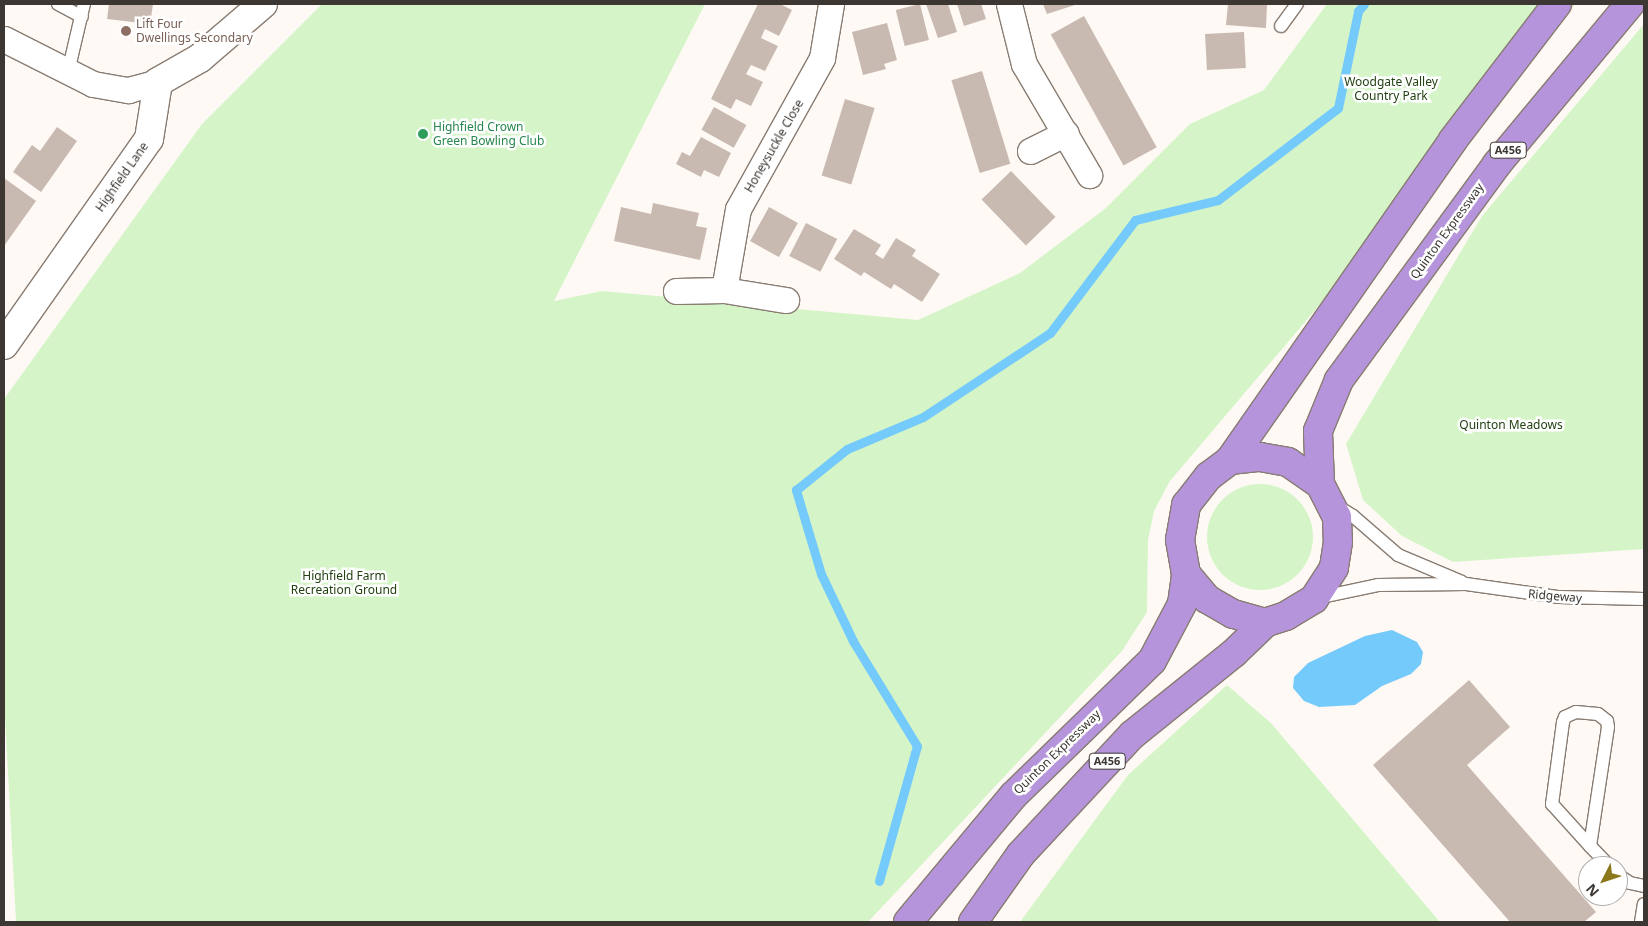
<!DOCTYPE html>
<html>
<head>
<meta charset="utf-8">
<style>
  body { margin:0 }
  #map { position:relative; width:1648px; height:926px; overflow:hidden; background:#fff9f5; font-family:"Noto Sans",sans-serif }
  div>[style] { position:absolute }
  .green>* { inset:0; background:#d5f5c9 }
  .round { border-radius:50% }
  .water>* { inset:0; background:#74cafb }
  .stream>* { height:9px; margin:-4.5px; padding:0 4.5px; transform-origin:4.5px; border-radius:4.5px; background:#74cafb }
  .building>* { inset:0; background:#c8bab0; transform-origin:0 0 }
  .roads { filter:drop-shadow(1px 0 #887c72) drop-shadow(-1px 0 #887c72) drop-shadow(0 1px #887c72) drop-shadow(0 -1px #887c72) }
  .service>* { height:12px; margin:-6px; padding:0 6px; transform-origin:6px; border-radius:6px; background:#fff }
  .minor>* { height:25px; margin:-12.5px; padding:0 12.5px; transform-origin:12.5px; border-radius:12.5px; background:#fff }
  .tertiary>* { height:28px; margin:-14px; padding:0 14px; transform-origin:14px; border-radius:14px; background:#fff }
  .trunk>* { height:28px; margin:-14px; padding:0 14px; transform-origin:14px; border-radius:14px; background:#b694db }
  .dots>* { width:14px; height:14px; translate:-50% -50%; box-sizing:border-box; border:2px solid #fff; border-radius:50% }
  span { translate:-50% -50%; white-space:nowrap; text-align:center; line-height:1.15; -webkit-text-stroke:5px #fff; paint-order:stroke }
  .shield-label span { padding:1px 4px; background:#fff; border:1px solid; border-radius:4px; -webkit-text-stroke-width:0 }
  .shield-label { font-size:11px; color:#3c3733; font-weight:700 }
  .education-label { font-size:12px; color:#785e54 }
  .left { translate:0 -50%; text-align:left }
  .park-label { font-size:12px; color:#224111 }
  .leisure-label { font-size:12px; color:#27864d }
  .street-label { font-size:12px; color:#3c3733 }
  .frame { position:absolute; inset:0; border:5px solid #3c3733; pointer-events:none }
  .north { position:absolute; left:1578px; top:856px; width:50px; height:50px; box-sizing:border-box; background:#fff; border:1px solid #b1afad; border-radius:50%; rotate:229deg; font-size:14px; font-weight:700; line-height:20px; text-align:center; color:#3c3733 }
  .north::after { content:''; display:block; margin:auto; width:18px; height:22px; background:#8b781d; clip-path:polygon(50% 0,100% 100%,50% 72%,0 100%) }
</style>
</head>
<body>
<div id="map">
  <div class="green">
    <div style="clip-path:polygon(322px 4px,705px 4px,554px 301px,602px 291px,918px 320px,1020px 273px,1106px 208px,1190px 124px,1264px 90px,1327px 4px,1575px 4px,1170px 481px,1154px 511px,1148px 540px,1147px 612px,1122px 651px,868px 922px,16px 922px,4px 699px,4px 399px,202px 124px)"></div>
    <div style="clip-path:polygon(1644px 24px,1644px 549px,1453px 562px,1402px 536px,1363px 500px,1346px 444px,1482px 216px)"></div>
    <div class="round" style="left:1207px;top:484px;width:106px;height:106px"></div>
    <div style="clip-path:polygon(1227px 685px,1271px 723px,1440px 922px,1020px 922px,1128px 775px)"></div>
  </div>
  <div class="water">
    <div style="clip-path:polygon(1392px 630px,1417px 642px,1423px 652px,1421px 664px,1411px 674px,1382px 686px,1355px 705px,1319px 707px,1304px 701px,1293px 688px,1294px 677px,1308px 663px,1365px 636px)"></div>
  </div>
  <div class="stream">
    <div style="left:879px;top:881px;width:140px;rotate:-74.3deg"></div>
    <div style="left:917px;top:746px;width:123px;rotate:-121.4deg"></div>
    <div style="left:853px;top:641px;width:74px;rotate:-115.5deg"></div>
    <div style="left:821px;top:574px;width:88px;rotate:-106.6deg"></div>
    <div style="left:796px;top:490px;width:65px;rotate:-38.8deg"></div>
    <div style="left:847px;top:449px;width:82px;rotate:-22.8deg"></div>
    <div style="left:923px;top:417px;width:152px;rotate:-33.5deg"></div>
    <div style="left:1050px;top:333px;width:141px;rotate:-53deg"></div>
    <div style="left:1135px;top:220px;width:85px;rotate:-13.5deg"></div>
    <div style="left:1218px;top:200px;width:151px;rotate:-37.5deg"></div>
    <div style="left:1338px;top:108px;width:99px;rotate:-78.3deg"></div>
    <div style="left:1358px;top:11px;width:9px;rotate:-49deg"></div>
  </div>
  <div class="building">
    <div style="clip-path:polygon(109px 4px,153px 4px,150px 24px,107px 19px)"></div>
    <div style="clip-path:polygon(758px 4px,780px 4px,792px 10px,779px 36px,765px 29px,761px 38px,778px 46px,765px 71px,751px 65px,746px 74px,763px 82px,751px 106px,736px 99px,731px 109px,711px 99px)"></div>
    <div style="left:920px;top:4px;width:37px;height:25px;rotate:76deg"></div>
    <div style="clip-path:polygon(926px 4px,948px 4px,957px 32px,938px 38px)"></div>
    <div style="clip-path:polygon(957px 4px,981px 4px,986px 19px,964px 26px)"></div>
    <div style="clip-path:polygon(1043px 4px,1078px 4px,1047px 14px)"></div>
    <div style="clip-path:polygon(1228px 4px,1267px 4px,1266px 28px,1226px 25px)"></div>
    <div style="left:1084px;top:16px;width:150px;height:38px;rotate:61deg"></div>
    <div style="clip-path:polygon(887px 23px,897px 60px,884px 64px,886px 69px,863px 75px,852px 32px)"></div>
    <div style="left:1244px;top:32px;width:36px;height:39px;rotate:87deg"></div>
    <div style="left:982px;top:71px;width:97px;height:32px;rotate:73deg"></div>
    <div style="left:845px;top:99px;width:31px;height:80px;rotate:17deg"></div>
    <div style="left:714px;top:107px;width:37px;height:26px;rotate:29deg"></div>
    <div style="clip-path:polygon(57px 127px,77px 141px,41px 192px,13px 172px,32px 145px,40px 151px)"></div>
    <div style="clip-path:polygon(701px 137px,731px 153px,719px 177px,704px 170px,701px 177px,676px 164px,682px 152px,690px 156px)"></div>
    <div style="left:1011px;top:171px;width:64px;height:41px;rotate:46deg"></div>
    <div style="clip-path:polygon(4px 178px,36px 201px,4px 246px)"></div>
    <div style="clip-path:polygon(653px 203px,699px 213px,696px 226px,707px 228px,700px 260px,614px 241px,621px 207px,651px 214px)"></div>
    <div style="left:769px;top:207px;width:33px;height:39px;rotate:29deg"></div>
    <div style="left:806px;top:223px;width:35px;height:37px;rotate:27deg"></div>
    <div style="clip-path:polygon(854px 229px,881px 245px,875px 254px,883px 259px,896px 238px,916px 250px,912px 256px,940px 274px,922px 302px,894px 284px,891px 289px,864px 272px,861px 276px,834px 259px)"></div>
    <div style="clip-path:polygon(1469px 680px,1510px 727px,1467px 765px,1596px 912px,1584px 922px,1510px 922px,1373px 765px)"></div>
  </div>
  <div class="roads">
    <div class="service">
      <div style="left:58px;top:4px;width:27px;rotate:28deg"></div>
      <div style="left:1281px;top:26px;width:27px;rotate:-54deg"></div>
      <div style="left:68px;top:72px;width:70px;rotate:-76.8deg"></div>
      <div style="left:1337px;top:506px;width:19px;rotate:32deg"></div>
      <div style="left:1353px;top:516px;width:60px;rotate:40.9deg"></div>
      <div style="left:1398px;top:555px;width:69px;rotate:22.9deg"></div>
      <div style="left:1317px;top:598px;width:62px;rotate:-12deg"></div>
      <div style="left:1378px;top:585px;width:88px;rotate:-0.7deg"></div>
      <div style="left:1466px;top:584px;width:94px;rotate:8deg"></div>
      <div style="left:1559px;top:597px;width:85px;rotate:1.3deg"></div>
      <div style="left:1590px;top:846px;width:120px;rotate:-81.4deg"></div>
      <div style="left:1608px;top:727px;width:6px;rotate:-99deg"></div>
      <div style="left:1607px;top:721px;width:11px;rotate:-142deg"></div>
      <div style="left:1598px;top:714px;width:22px;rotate:-175deg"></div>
      <div style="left:1576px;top:712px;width:12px;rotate:156deg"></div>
      <div style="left:1565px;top:717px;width:5px;rotate:112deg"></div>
      <div style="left:1563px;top:722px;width:83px;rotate:97.6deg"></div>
      <div style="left:1552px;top:804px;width:57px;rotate:47.9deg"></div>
      <div style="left:1590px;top:846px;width:28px;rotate:46deg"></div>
      <div style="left:1618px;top:875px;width:14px;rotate:34deg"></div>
      <div style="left:1630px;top:883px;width:14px;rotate:12deg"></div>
      <div style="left:1641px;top:922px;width:18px;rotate:-81deg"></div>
    </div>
    <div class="minor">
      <div style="left:1009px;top:4px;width:62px;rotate:76deg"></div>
      <div style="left:1024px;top:64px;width:129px;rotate:59.6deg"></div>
      <div style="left:4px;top:39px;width:100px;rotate:26.8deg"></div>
      <div style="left:93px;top:84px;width:36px;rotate:10deg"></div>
      <div style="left:128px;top:90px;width:31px;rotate:-15deg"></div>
      <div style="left:1030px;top:151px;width:40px;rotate:-26.6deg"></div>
      <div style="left:724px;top:290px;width:82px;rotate:-80.2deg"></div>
      <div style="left:738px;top:209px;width:173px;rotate:-60.9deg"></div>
      <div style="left:822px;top:58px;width:55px;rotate:-80.5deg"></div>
      <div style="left:676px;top:291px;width:48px;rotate:-1.2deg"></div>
      <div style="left:724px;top:290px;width:63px;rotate:9.2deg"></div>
    </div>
    <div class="tertiary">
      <div style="left:4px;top:345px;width:252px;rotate:-54.9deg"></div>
      <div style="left:149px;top:139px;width:58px;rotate:-81deg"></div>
      <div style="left:158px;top:82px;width:48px;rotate:-29.7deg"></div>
      <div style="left:200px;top:58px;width:83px;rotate:-40.6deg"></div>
    </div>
    <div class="trunk">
      <div style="left:1260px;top:457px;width:28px;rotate:10deg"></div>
      <div style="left:1288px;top:462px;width:39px;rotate:35deg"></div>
      <div style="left:1320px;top:484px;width:37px;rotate:63deg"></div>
      <div style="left:1337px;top:517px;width:25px;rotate:88deg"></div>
      <div style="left:1338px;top:542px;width:26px;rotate:99deg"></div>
      <div style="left:1334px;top:568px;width:37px;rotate:123deg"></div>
      <div style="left:1314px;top:599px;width:33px;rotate:149deg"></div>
      <div style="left:1286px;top:616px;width:22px;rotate:162deg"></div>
      <div style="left:1265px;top:623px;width:33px;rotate:-164deg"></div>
      <div style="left:1233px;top:614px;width:30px;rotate:-150deg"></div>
      <div style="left:1207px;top:599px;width:33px;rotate:-130deg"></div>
      <div style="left:1186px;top:574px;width:35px;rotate:-100deg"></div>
      <div style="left:1180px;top:540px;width:36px;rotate:-80deg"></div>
      <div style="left:1186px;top:505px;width:37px;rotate:-52deg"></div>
      <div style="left:1209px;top:476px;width:26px;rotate:-37deg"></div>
      <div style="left:1230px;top:460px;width:30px;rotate:-6deg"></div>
      <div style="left:1230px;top:460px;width:390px;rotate:-55.1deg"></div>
      <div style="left:1453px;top:140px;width:171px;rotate:-52.6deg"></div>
      <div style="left:1320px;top:484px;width:53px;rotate:-92.2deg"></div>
      <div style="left:1318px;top:431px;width:55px;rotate:-67.6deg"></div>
      <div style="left:1339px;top:380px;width:268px;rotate:-53.8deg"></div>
      <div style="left:1497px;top:164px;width:208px;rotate:-50.3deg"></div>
      <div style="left:908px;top:922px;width:165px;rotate:-50.2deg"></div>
      <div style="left:1014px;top:795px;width:192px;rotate:-44.2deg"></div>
      <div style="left:1152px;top:661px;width:64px;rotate:-62.2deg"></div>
      <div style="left:1182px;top:604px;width:30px;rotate:-82deg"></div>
      <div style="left:973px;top:922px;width:83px;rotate:-54.8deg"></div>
      <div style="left:1021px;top:854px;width:163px;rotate:-47deg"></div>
      <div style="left:1132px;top:735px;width:131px;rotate:-38.8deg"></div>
      <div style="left:1234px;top:653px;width:43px;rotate:-44.1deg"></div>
    </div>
  </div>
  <div class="dots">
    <div style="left:126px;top:31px;background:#8d6e63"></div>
    <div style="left:423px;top:134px;background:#2e9e5b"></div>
  </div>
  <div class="shield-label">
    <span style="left:1508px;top:150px">A456</span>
    <span style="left:1107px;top:761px">A456</span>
  </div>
  <div class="education-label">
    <span class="left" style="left:136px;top:31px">Lift Four<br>Dwellings Secondary</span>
  </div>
  <div class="park-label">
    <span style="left:1391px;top:89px">Woodgate Valley<br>Country Park</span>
    <span style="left:1511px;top:425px">Quinton Meadows</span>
    <span style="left:344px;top:583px">Highfield Farm<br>Recreation Ground</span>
  </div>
  <div class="leisure-label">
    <span class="left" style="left:433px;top:134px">Highfield Crown<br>Green Bowling Club</span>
  </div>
  <div class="street-label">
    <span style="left:774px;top:146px;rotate:-60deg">Honeysuckle Close</span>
    <span style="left:122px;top:177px;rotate:-55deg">Highfield Lane</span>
    <span style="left:1447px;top:231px;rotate:-54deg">Quinton Expressway</span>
    <span style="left:1555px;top:596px;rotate:5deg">Ridgeway</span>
    <span style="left:1057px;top:752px;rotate:-44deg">Quinton Expressway</span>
  </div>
  <div class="frame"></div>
  <div class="north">N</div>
</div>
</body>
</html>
